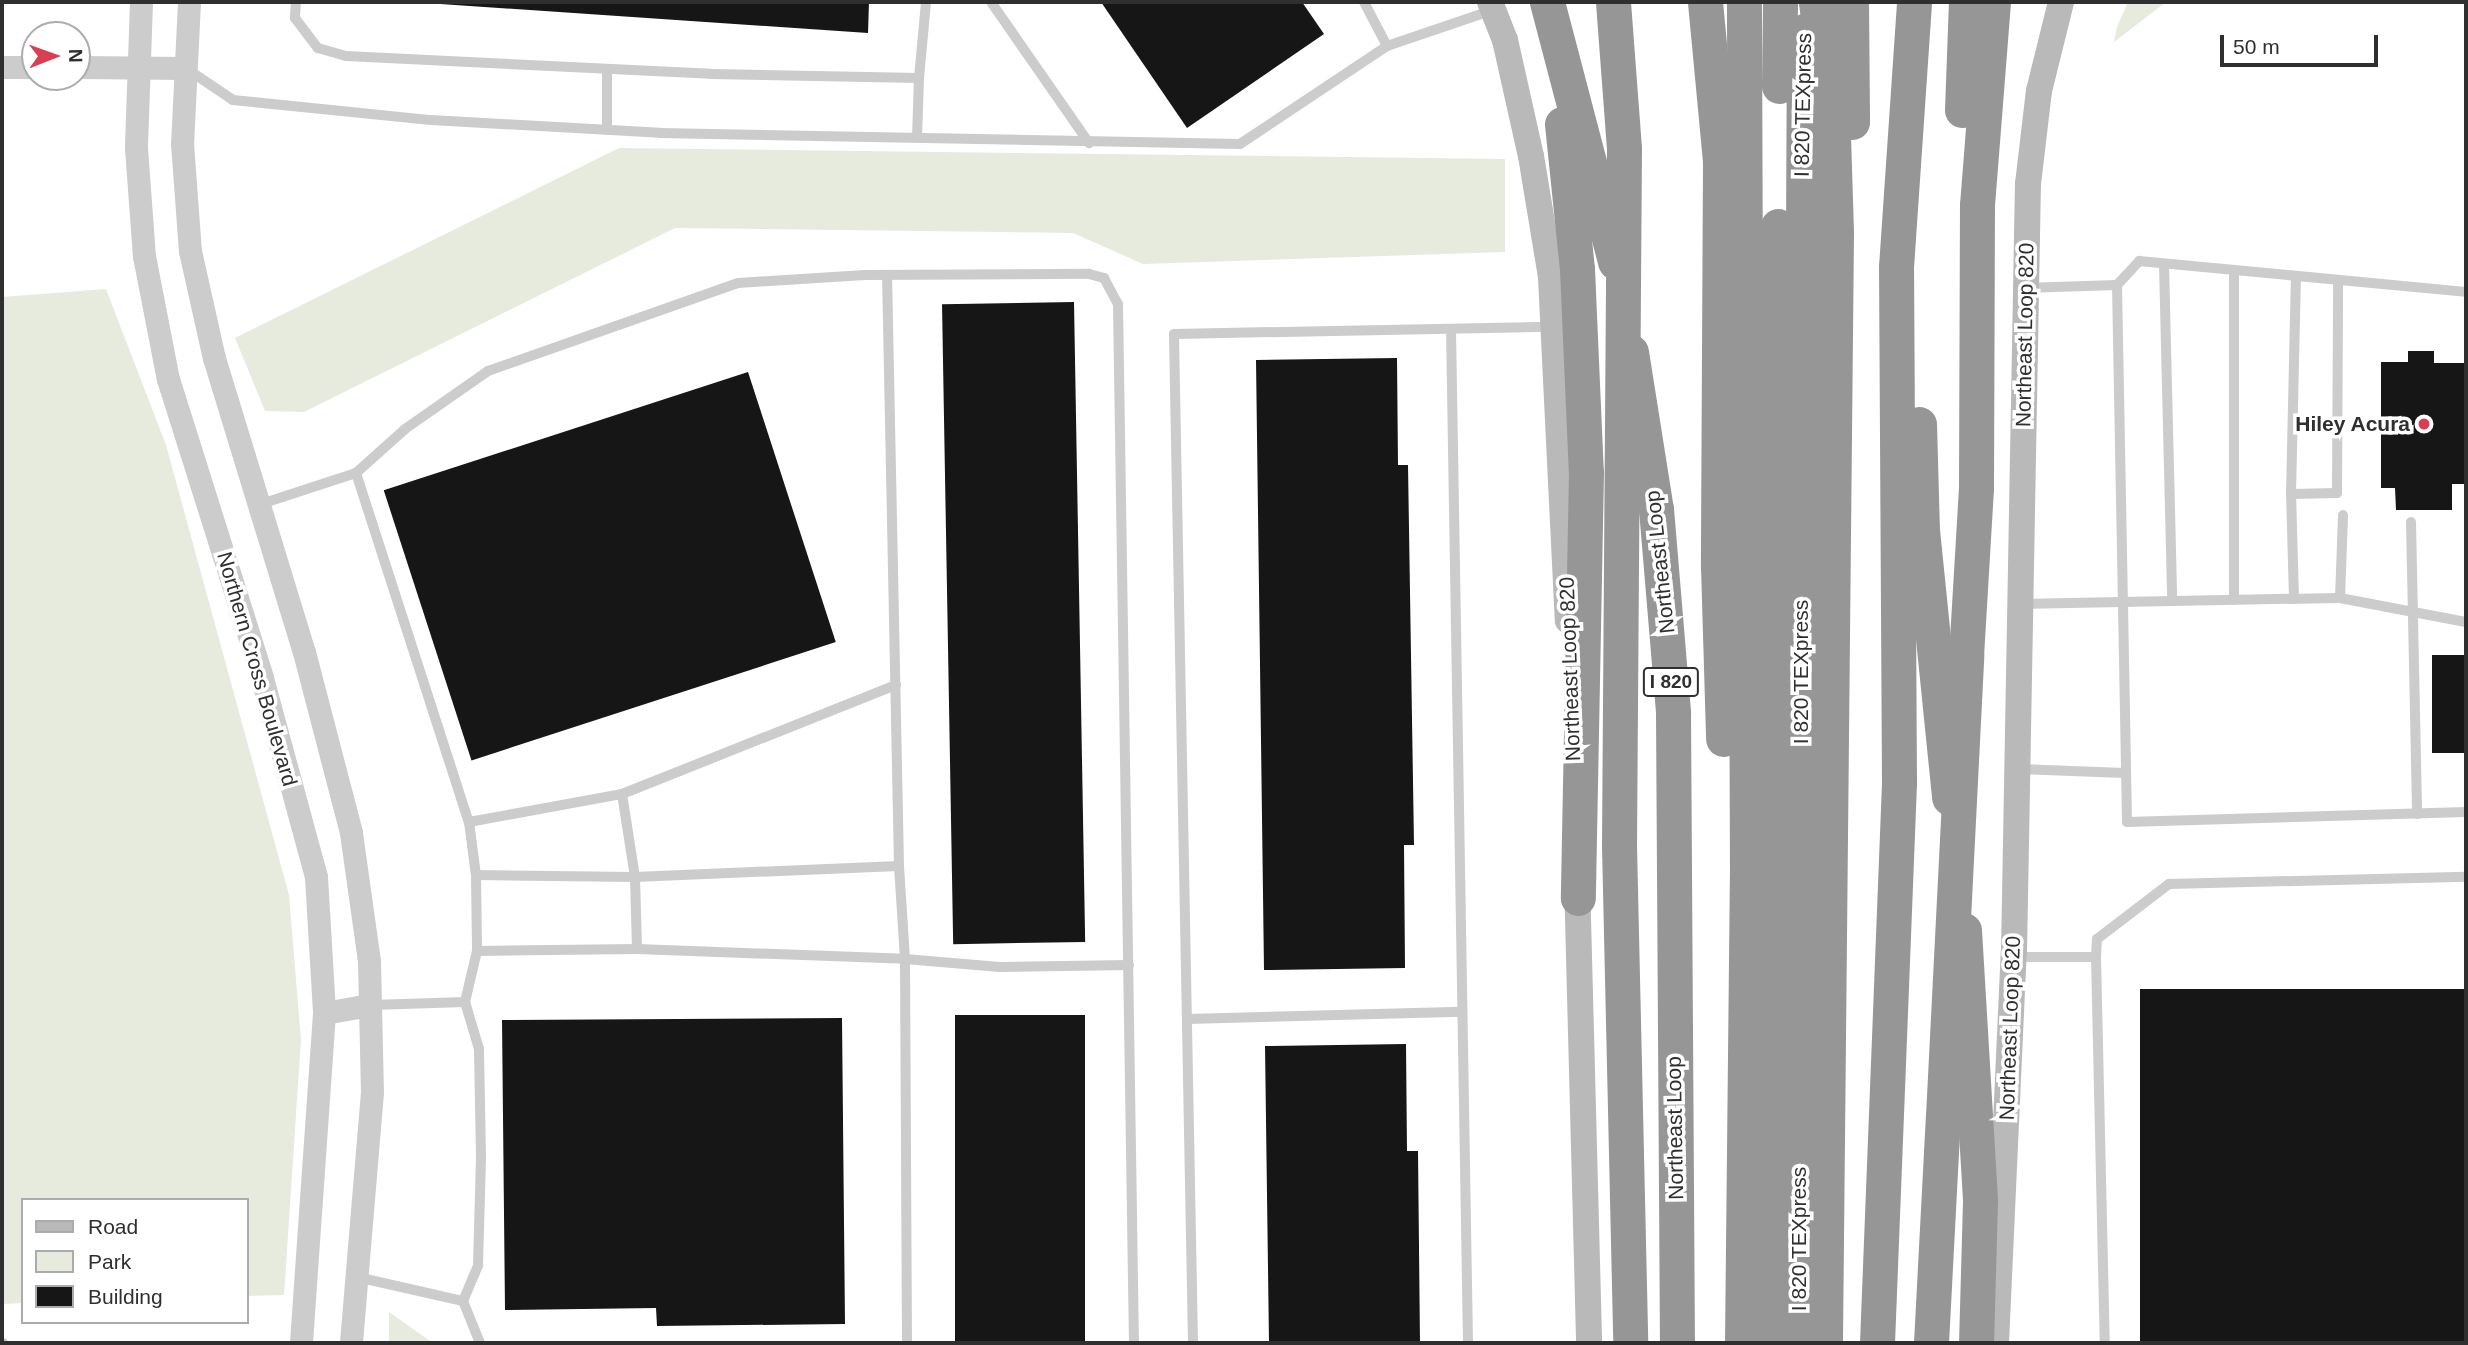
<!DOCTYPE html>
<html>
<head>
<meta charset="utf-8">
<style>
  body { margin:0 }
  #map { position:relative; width:2468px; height:1345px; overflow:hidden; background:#fff; font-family:Arial,sans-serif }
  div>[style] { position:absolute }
  .green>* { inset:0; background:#e6ebde }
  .building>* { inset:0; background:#161616; transform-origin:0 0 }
  .service>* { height:10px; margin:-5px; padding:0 5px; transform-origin:5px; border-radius:5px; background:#ccc }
  .tertiary>* { height:23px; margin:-11.5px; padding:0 11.5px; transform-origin:11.5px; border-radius:11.5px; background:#ccc }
  .secondary>* { height:26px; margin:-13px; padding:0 13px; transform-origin:13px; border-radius:13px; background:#b9b9b9 }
  .motorway>* { height:35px; margin:-17.5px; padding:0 17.5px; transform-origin:17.5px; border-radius:17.5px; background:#969696 }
  .motorway-bridge>* { height:35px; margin:-17.5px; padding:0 17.5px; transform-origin:17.5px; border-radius:17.5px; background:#969696 }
  .dots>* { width:19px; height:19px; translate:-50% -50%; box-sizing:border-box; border:4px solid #fff; border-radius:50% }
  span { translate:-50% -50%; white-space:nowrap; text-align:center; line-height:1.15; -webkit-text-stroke:7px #fff; paint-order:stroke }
  .shield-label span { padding:2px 5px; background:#fff; border:2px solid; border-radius:5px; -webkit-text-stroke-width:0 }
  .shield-label { font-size:19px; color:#2f2f2f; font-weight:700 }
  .street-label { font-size:21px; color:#2f2f2f }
  .poi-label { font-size:21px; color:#2f2f2f; font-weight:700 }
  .right { translate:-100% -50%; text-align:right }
  .frame { position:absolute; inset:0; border:4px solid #2f2f2f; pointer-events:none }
  .legend { position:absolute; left:21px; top:1198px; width:228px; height:126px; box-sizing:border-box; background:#fff; border:2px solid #acacac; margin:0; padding:9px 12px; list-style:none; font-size:21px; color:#2f2f2f }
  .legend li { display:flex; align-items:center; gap:14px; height:35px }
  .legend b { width:35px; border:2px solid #acacac }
  .north { position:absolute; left:21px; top:21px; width:70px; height:70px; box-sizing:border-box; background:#fff; border:2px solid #acacac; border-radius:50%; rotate:89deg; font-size:19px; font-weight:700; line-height:28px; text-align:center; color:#2f2f2f }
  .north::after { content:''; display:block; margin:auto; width:24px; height:32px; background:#da3e53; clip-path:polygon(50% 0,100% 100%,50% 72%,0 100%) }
  .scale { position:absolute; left:2220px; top:35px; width:158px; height:32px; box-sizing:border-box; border:4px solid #2f2f2f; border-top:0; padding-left:9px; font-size:21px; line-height:24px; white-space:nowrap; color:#2f2f2f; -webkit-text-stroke:5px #fff; paint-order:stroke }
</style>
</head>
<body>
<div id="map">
  <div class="green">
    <div style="clip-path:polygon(2128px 2px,2166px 2px,2114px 42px,2117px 27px)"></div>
    <div style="clip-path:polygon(619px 148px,1505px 159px,1505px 252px,1143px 264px,1073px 233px,675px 228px,304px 412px,265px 411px,235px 338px)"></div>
    <div style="clip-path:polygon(106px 289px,166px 445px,289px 895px,301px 1040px,284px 1295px,247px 1296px,247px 1200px,23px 1200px,23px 1303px,2px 1304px,2px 297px)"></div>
    <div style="clip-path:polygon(389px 1312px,433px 1343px,389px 1343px)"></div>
  </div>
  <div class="building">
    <div style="clip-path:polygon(411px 2px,869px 2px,868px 33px)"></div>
    <div style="clip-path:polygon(1101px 2px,1302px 2px,1324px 34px,1187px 128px)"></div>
    <div style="left:1074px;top:302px;width:640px;height:132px;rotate:89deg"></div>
    <div style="clip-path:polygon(2408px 351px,2434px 351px,2434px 363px,2466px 363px,2466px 484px,2452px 484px,2452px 510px,2396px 510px,2395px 488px,2381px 488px,2381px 362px,2408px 362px)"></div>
    <div style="clip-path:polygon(1397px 358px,1398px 465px,1408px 465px,1414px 845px,1404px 845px,1405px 968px,1264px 970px,1256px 360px)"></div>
    <div style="left:748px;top:372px;width:284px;height:383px;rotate:72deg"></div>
    <div style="left:2466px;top:655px;width:98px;height:34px;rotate:90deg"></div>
    <div style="left:2466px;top:989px;width:354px;height:326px;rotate:90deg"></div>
    <div style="left:955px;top:1015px;width:130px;height:328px"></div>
    <div style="clip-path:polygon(842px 1018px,845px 1324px,657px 1326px,656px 1308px,505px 1310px,502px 1020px)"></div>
    <div style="clip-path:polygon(1406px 1044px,1407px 1151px,1418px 1151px,1420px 1343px,1269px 1343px,1265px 1046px)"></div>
  </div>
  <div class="service">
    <div style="left:296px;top:2px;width:16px;rotate:94deg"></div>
    <div style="left:295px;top:18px;width:38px;rotate:53deg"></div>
    <div style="left:318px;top:48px;width:29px;rotate:16deg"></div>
    <div style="left:346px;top:56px;width:365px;rotate:2.8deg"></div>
    <div style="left:711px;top:74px;width:208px;rotate:1.1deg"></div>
    <div style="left:919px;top:78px;width:59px;rotate:91.9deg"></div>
    <div style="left:991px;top:2px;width:172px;rotate:55.2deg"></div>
    <div style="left:1387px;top:46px;width:112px;rotate:-18.8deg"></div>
    <div style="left:187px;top:69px;width:55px;rotate:34deg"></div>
    <div style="left:233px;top:100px;width:199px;rotate:5.8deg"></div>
    <div style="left:431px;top:120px;width:229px;rotate:3.2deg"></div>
    <div style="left:660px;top:133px;width:580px;rotate:1.09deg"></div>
    <div style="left:1240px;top:144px;width:177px;rotate:-33.7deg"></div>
    <div style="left:1387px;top:46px;width:50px;rotate:-117.6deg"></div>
    <div style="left:919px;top:78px;width:76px;rotate:-84.7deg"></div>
    <div style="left:607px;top:130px;width:61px;rotate:-90deg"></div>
    <div style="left:2164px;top:264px;width:336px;rotate:88.6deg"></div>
    <div style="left:2117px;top:285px;width:537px;rotate:88.93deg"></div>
    <div style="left:2127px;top:822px;width:339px;rotate:-1.7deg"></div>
    <div style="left:2027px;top:288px;width:90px;rotate:-1.9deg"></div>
    <div style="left:2117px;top:285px;width:33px;rotate:-47deg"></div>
    <div style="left:2139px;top:261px;width:328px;rotate:5.4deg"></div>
    <div style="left:1451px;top:329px;width:1014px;rotate:89.04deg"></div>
    <div style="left:356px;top:473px;width:367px;rotate:72.1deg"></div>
    <div style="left:469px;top:822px;width:53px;rotate:82.5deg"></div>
    <div style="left:476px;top:875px;width:76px;rotate:89.2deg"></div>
    <div style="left:2291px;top:494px;width:218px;rotate:-88.7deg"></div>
    <div style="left:258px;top:505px;width:103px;rotate:-18.1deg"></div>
    <div style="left:356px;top:473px;width:66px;rotate:-41.9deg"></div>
    <div style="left:405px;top:429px;width:101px;rotate:-34.9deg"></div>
    <div style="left:488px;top:371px;width:265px;rotate:-19.4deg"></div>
    <div style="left:738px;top:283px;width:127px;rotate:-3.6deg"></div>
    <div style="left:865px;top:275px;width:224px;rotate:-0.3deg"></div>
    <div style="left:1089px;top:274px;width:16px;rotate:15deg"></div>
    <div style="left:1104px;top:278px;width:30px;rotate:62deg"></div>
    <div style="left:1118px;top:304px;width:1039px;rotate:89.12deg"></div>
    <div style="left:2411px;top:522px;width:292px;rotate:88.8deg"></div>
    <div style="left:2340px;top:598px;width:83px;rotate:-87.9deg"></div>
    <div style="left:2294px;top:599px;width:105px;rotate:-91.6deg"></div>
    <div style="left:2291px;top:494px;width:46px;rotate:-1.2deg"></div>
    <div style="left:2337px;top:493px;width:213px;rotate:-89.7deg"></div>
    <div style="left:2234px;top:600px;width:330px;rotate:-90deg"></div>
    <div style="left:2021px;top:604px;width:319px;rotate:-1.1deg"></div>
    <div style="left:2340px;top:598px;width:128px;rotate:10.8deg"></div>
    <div style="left:2019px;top:769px;width:106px;rotate:2.2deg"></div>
    <div style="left:622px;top:794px;width:84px;rotate:81.1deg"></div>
    <div style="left:635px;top:877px;width:72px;rotate:88.4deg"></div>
    <div style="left:469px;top:822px;width:156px;rotate:-10.4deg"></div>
    <div style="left:622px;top:794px;width:295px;rotate:-21.7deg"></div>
    <div style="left:476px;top:875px;width:159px;rotate:0.7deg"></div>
    <div style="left:635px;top:877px;width:264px;rotate:-2.4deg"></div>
    <div style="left:2014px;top:957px;width:82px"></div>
    <div style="left:2096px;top:957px;width:18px;rotate:-87deg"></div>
    <div style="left:2097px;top:939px;width:91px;rotate:-37.4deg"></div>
    <div style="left:2169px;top:884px;width:297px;rotate:-1.4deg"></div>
    <div style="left:2096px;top:957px;width:386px;rotate:88.7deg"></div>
    <div style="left:371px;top:1005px;width:94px;rotate:-1.8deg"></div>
    <div style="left:465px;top:1002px;width:52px;rotate:-76.8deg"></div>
    <div style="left:477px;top:951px;width:160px;rotate:-0.7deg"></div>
    <div style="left:637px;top:949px;width:268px;rotate:2.1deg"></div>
    <div style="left:905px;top:959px;width:93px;rotate:-93.7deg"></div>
    <div style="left:899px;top:866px;width:591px;rotate:-91.16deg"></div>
    <div style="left:1187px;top:1019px;width:275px;rotate:-1.5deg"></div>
    <div style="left:357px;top:1277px;width:109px;rotate:12.8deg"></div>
    <div style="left:463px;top:1301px;width:45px;rotate:68deg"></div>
    <div style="left:463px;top:1301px;width:39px;rotate:-67deg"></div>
    <div style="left:478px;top:1265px;width:109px;rotate:-88.4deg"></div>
    <div style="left:481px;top:1156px;width:107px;rotate:-91.1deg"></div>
    <div style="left:479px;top:1049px;width:49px;rotate:-106.6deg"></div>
    <div style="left:2px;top:1343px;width:1px"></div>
    <div style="left:907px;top:1343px;width:384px;rotate:-90.3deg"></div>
    <div style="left:905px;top:959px;width:95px;rotate:4.8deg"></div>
    <div style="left:1000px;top:967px;width:129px;rotate:-0.9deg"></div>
    <div style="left:1193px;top:1343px;width:1009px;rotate:-91.08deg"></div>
    <div style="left:1174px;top:334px;width:376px;rotate:-1.1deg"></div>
  </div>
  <div class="tertiary">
    <div style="left:141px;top:2px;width:146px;rotate:92deg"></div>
    <div style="left:136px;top:148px;width:108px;rotate:85.8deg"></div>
    <div style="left:144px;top:256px;width:125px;rotate:79deg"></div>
    <div style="left:168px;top:379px;width:313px;rotate:72.5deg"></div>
    <div style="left:262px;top:678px;width:206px;rotate:74.8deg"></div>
    <div style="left:316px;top:877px;width:136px;rotate:86.6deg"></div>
    <div style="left:324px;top:1013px;width:331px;rotate:94deg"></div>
    <div style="left:189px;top:2px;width:141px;rotate:92.8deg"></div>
    <div style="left:182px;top:143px;width:108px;rotate:85.8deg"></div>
    <div style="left:190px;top:251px;width:110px;rotate:77.4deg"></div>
    <div style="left:214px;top:358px;width:307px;rotate:73deg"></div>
    <div style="left:304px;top:652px;width:187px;rotate:75.4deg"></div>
    <div style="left:351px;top:833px;width:129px;rotate:82deg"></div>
    <div style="left:369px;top:961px;width:131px;rotate:88.7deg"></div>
    <div style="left:372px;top:1092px;width:252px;rotate:94.8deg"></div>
    <div style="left:2px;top:67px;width:33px"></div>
    <div style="left:77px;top:67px;width:108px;rotate:0.5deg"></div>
    <div style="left:324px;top:1013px;width:47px;rotate:-9.9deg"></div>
  </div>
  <div class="secondary">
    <div style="left:1490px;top:2px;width:41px;rotate:68.5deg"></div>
    <div style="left:1505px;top:40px;width:119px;rotate:77.4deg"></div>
    <div style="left:1531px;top:156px;width:123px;rotate:80.6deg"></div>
    <div style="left:1551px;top:277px;width:344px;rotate:87.2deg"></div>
    <div style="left:1577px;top:880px;width:463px;rotate:88.5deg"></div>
    <div style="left:1996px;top:1343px;width:391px;rotate:-87.4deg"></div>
    <div style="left:2014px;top:952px;width:768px;rotate:-88.96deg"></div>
    <div style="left:2028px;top:184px;width:94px;rotate:-83.3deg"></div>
    <div style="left:2039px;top:91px;width:92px;rotate:-76.1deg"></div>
  </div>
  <div class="motorway">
    <div style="left:1547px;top:2px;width:269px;rotate:75.3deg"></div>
    <div style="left:1613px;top:2px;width:147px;rotate:85.7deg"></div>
    <div style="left:1705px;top:2px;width:161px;rotate:84.6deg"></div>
    <div style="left:1720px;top:162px;width:404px;rotate:90.3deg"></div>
    <div style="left:1718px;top:566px;width:173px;rotate:88.3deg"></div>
    <div style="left:1816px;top:2px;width:135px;rotate:82.8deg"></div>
    <div style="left:1833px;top:136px;width:97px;rotate:88.2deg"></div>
    <div style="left:1836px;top:233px;width:1110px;rotate:90.57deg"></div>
    <div style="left:1851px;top:2px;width:120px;rotate:89.5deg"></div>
    <div style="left:1779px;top:86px;width:84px;rotate:-89.3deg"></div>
    <div style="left:1962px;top:110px;width:108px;rotate:-87.9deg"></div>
    <div style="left:1562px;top:124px;width:146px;rotate:84.1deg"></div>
    <div style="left:1577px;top:269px;width:203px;rotate:87.5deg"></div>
    <div style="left:1586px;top:472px;width:426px;rotate:91.1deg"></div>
    <div style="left:1631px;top:352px;width:159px;rotate:81deg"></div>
    <div style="left:1656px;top:509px;width:205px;rotate:85.2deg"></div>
    <div style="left:1673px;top:713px;width:630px;rotate:89.64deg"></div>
    <div style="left:1919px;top:424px;width:106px;rotate:88.4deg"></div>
    <div style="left:1922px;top:530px;width:269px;rotate:84.2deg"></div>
    <div style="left:1966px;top:656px;width:168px;rotate:-86.6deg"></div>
    <div style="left:1976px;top:488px;width:283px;rotate:-89.8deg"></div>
    <div style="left:1977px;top:205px;width:204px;rotate:-85.5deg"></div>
    <div style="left:1619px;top:845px;width:498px;rotate:88.7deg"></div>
    <div style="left:1964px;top:930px;width:271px;rotate:86.6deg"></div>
    <div style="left:1980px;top:1201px;width:142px;rotate:91.6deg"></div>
    <div style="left:1742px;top:1343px;width:465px;rotate:-89.4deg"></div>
    <div style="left:1747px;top:878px;width:876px;rotate:-90.2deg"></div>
    <div style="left:1768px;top:1343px;width:1117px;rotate:-89.49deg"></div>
    <div style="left:1798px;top:1343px;width:1312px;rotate:-89.74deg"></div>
    <div style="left:1877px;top:1343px;width:560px;rotate:-87.75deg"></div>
    <div style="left:1899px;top:783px;width:516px;rotate:-90.33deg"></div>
    <div style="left:1896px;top:267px;width:266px;rotate:-86.1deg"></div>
    <div style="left:1931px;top:1343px;width:227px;rotate:-87deg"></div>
  </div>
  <div class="motorway-bridge">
    <div style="left:1619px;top:845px;width:696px;rotate:-89.59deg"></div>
    <div style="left:1943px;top:1116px;width:461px;rotate:-87.1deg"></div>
  </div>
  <div class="dots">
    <div style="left:2424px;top:424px;background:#da3e53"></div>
  </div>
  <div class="shield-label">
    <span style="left:1671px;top:682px">I 820</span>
  </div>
  <div class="street-label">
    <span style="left:1803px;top:105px;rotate:-89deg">I 820 TEXpress</span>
    <span style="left:2025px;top:335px;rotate:-89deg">Northeast Loop 820</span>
    <span style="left:1660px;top:562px;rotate:-96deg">Northeast Loop</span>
    <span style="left:257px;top:669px;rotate:74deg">Northern Cross Boulevard</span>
    <span style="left:1570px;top:669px;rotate:-92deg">Northeast Loop 820</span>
    <span style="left:1801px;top:672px;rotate:-90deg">I 820 TEXpress</span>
    <span style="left:2010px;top:1028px;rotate:-88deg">Northeast Loop 820</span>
    <span style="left:1675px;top:1128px;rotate:-91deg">Northeast Loop</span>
    <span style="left:1799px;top:1239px;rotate:-90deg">I 820 TEXpress</span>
  </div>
  <div class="poi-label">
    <span class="right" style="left:2410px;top:424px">Hiley Acura</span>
  </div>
  <div class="frame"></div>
  <ul class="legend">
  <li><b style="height:9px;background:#b9b9b9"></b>Road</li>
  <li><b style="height:19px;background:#e6ebde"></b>Park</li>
  <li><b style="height:19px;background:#161616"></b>Building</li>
  </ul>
  <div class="north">N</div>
  <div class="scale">50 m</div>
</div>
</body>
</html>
